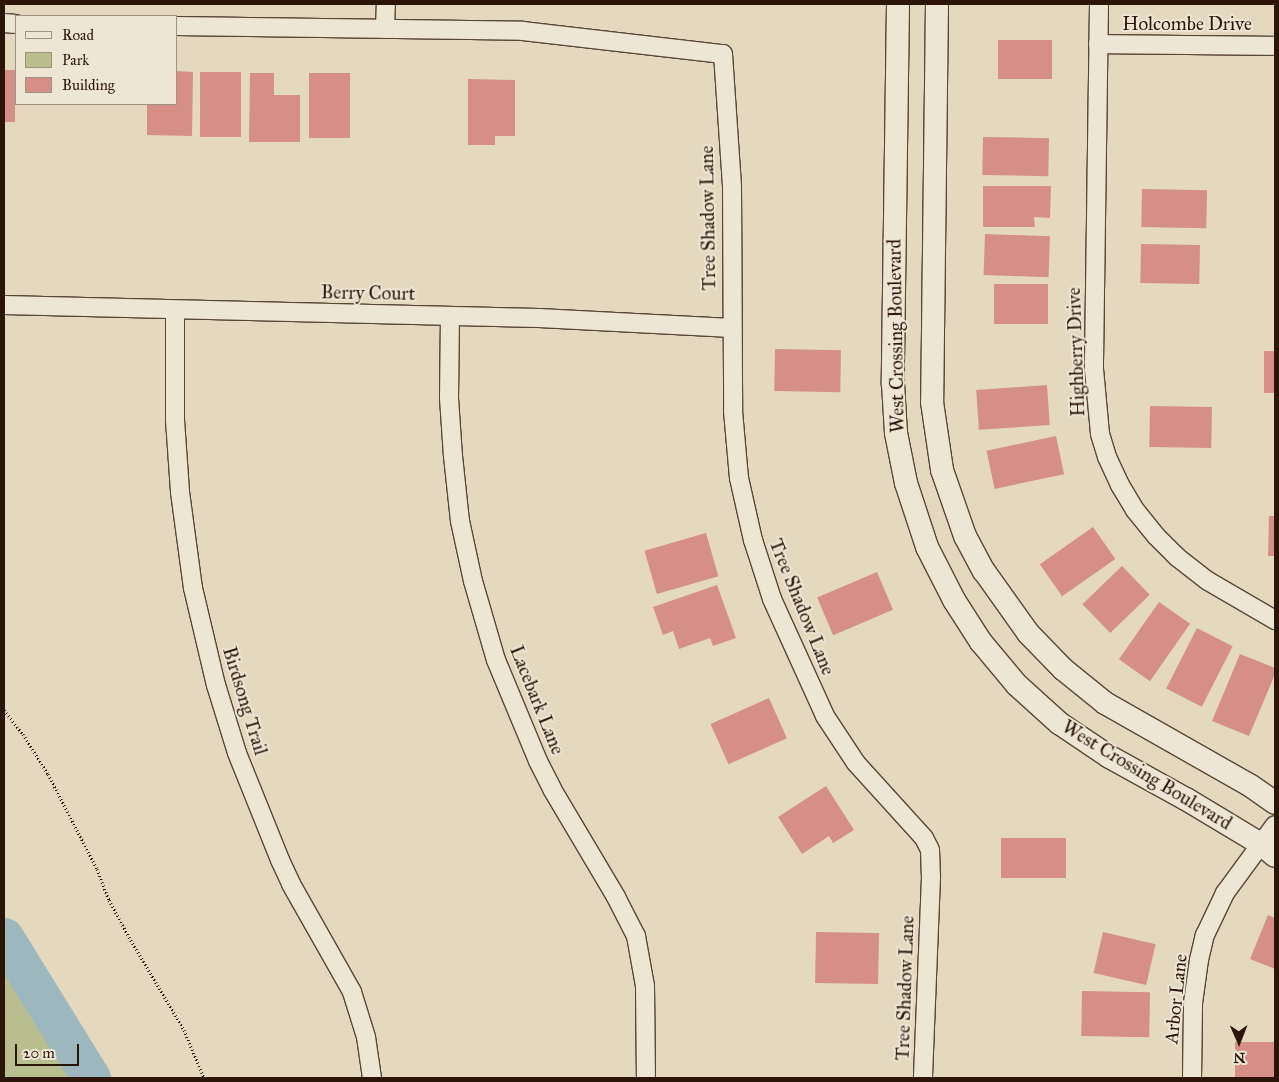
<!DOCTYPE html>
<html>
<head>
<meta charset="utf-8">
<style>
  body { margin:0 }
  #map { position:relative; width:1279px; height:1082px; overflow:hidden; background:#e4d9bf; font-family:"IM FELL Great Primer",serif }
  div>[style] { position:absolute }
  .green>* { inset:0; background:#b9be8f }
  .river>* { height:39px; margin:-19.5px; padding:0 19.5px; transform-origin:19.5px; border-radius:19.5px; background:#9db7be }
  .building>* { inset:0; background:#d58f86; transform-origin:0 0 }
  .path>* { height:3px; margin-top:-1.5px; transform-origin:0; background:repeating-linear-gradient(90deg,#2c1507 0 1px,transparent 0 3.5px) }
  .roads { filter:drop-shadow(1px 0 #5a4635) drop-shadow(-1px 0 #5a4635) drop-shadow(0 1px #5a4635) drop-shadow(0 -1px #5a4635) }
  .minor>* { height:18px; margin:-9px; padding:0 9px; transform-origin:9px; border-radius:9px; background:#ede6d5 }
  .tertiary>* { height:22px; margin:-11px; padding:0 11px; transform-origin:11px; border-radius:11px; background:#ede6d5 }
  span { translate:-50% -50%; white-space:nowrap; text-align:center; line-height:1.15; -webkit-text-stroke:4px #ede6d5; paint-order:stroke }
  .street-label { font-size:19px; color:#2c1507 }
  .frame { position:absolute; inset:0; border:5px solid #2c1507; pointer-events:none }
  .legend { position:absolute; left:15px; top:15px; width:162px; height:90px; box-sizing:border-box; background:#ede6d5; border:1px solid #a09283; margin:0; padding:6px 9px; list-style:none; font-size:15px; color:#2c1507 }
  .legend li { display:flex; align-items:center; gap:10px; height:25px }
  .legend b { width:25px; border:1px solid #a09283 }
  .north { position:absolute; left:1214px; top:1017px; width:50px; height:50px; -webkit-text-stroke:4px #ede6d5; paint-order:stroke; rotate:179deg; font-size:14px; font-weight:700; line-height:20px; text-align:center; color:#2c1507 }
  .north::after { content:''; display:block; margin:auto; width:18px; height:22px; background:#2c1507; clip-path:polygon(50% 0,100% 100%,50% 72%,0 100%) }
  .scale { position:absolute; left:15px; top:1044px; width:64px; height:22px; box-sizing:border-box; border:2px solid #2c1507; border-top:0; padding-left:6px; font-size:15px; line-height:18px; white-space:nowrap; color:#2c1507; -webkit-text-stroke:4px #ede6d5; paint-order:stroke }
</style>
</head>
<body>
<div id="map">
  <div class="green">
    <div style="clip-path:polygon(4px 959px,77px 1078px,4px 1078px)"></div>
  </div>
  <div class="river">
    <div style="left:4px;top:937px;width:166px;rotate:58.3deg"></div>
  </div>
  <div class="building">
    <div style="left:998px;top:40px;width:54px;height:39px"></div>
    <div style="left:4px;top:70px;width:11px;height:52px"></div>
    <div style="clip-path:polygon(176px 71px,193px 72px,192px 136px,147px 135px,147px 104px,176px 104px)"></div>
    <div style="left:200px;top:72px;width:41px;height:65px"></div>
    <div style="clip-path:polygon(250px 73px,274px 73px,274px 95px,300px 95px,300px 142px,249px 142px)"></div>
    <div style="left:309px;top:73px;width:41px;height:65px"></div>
    <div style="clip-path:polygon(468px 79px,515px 80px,515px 136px,495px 136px,495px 145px,468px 145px)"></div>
    <div style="left:983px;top:137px;width:66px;height:38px;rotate:1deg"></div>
    <div style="clip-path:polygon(983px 186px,1051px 186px,1050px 218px,1034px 217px,1035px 227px,983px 227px)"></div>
    <div style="left:1142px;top:189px;width:65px;height:38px;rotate:1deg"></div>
    <div style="left:985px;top:234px;width:65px;height:41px;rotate:2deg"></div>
    <div style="left:1141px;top:244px;width:59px;height:39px;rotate:1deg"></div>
    <div style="left:994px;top:284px;width:54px;height:40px"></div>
    <div style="left:775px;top:349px;width:66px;height:42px;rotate:1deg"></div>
    <div style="left:1264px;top:351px;width:11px;height:42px"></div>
    <div style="left:1047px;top:385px;width:40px;height:71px;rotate:86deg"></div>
    <div style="left:1150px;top:406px;width:62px;height:41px;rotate:1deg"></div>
    <div style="left:1056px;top:436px;width:39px;height:71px;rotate:78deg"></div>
    <div style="clip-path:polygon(1269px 516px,1275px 516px,1275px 556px,1268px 556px)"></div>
    <div style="left:1093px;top:527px;width:39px;height:65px;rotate:55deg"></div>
    <div style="left:706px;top:533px;width:45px;height:64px;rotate:74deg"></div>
    <div style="left:1122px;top:566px;width:40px;height:55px;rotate:46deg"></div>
    <div style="left:877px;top:572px;width:41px;height:65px;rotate:67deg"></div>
    <div style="clip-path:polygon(717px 585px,736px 638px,713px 646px,710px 638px,679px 649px,673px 631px,663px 635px,653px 607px)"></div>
    <div style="left:1159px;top:602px;width:38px;height:70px;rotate:35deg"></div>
    <div style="left:1197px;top:628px;width:40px;height:68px;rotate:27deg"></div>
    <div style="clip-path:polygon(1240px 654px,1275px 668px,1275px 674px,1249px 736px,1212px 721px)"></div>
    <div style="left:769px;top:698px;width:44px;height:64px;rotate:66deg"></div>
    <div style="clip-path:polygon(826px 786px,854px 830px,833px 843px,829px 836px,802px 854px,778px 817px)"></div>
    <div style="left:1001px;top:838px;width:65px;height:40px"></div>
    <div style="clip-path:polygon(1268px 915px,1275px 918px,1275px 969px,1250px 959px)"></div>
    <div style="left:816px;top:932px;width:63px;height:51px;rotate:1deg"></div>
    <div style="left:1103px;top:932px;width:54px;height:42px;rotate:13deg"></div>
    <div style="left:1082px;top:991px;width:68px;height:45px;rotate:1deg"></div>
    <div style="left:1235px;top:1042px;width:40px;height:36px"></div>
  </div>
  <div class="path">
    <div style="left:4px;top:710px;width:31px;rotate:52deg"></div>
    <div style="left:23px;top:734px;width:47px;rotate:58deg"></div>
    <div style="left:48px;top:774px;width:107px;rotate:62.7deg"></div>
    <div style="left:97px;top:869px;width:33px;rotate:69deg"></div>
    <div style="left:109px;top:900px;width:42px;rotate:61.6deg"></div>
    <div style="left:129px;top:937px;width:108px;rotate:59.4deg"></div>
    <div style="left:184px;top:1030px;width:52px;rotate:67.4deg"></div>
  </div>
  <div class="roads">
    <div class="minor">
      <div style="left:1099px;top:4px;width:365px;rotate:90.8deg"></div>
      <div style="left:1094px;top:369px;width:65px;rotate:84.7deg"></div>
      <div style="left:1100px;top:434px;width:24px;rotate:73deg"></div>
      <div style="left:1107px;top:457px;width:31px;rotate:65deg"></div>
      <div style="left:1120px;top:485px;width:29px;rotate:59deg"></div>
      <div style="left:1135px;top:510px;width:33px;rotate:51deg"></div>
      <div style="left:1156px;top:536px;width:30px;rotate:45deg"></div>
      <div style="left:1177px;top:557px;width:39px;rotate:38deg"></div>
      <div style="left:1208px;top:581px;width:78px;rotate:30.2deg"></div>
      <div style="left:4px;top:23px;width:12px;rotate:5deg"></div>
      <div style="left:176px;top:26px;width:347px;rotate:0.8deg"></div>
      <div style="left:523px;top:31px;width:201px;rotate:6.6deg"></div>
      <div style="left:723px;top:54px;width:133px;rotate:86.1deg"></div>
      <div style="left:732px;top:187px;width:224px;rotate:89.7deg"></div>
      <div style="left:733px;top:411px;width:67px;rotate:84.9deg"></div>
      <div style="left:739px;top:478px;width:64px;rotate:77.3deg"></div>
      <div style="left:753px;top:540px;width:62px;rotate:72.1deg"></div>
      <div style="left:772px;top:599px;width:128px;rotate:65.6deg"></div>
      <div style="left:825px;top:716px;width:56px;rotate:56.6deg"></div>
      <div style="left:856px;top:763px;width:101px;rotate:47.8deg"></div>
      <div style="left:924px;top:838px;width:13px;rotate:63deg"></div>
      <div style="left:930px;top:850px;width:27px;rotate:88deg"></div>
      <div style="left:931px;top:877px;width:201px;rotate:92.3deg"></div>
      <div style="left:385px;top:29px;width:25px;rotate:-88deg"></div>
      <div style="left:1098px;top:44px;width:177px;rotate:0.6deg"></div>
      <div style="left:4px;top:305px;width:535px;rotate:1.39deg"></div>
      <div style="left:539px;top:318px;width:193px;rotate:3deg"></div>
      <div style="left:175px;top:310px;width:110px;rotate:90deg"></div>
      <div style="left:175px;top:420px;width:72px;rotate:86deg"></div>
      <div style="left:180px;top:492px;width:97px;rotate:82.3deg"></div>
      <div style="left:193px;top:588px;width:100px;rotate:76.7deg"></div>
      <div style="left:216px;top:685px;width:71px;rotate:72.8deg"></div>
      <div style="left:237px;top:753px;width:115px;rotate:68.1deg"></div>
      <div style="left:280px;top:860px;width:26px;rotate:65deg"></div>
      <div style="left:291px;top:884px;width:124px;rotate:60.5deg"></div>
      <div style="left:352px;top:992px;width:47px;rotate:72.7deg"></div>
      <div style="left:366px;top:1037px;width:41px;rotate:81.7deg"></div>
      <div style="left:450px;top:316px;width:82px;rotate:90.7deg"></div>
      <div style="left:449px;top:398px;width:58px;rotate:86.1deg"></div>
      <div style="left:453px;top:456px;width:65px;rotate:83.9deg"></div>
      <div style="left:460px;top:521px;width:61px;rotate:77.8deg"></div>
      <div style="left:473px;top:581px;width:82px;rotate:73.8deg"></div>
      <div style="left:496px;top:660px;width:109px;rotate:67.4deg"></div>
      <div style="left:538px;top:761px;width:31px;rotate:63deg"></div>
      <div style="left:552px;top:789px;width:126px;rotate:59.3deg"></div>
      <div style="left:616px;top:897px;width:44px;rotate:62.9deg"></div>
      <div style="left:636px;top:936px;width:51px;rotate:79.8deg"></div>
      <div style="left:645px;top:986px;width:92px;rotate:89.4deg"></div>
      <div style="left:1192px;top:1078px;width:75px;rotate:-89.2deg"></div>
      <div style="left:1193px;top:1003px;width:43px;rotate:-82.1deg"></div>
      <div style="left:1199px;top:960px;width:26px;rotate:-77deg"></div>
      <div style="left:1205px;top:935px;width:47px;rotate:-64.5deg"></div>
      <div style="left:1225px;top:893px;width:84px;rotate:-53.7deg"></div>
    </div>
    <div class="tertiary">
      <div style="left:898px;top:4px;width:380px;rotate:90.8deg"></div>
      <div style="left:893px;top:384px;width:49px;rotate:86.5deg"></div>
      <div style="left:896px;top:433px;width:51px;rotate:78.7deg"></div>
      <div style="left:906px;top:483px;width:67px;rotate:71.8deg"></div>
      <div style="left:927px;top:547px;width:59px;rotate:63deg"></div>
      <div style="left:954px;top:600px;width:50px;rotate:57.3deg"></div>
      <div style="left:981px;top:642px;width:56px;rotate:50.1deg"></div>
      <div style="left:1017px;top:685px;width:57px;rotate:42.1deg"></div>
      <div style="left:1059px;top:723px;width:59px;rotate:34deg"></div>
      <div style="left:1108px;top:756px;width:89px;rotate:28.9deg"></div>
      <div style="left:1186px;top:799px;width:87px;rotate:31deg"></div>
      <div style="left:1261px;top:844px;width:18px;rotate:41deg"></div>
      <div style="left:937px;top:4px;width:398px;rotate:90.7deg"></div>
      <div style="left:932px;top:402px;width:69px;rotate:81.6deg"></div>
      <div style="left:942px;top:470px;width:70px;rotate:70.8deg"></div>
      <div style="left:965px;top:536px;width:40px;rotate:62deg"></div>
      <div style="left:984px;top:571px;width:76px;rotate:54.6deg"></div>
      <div style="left:1028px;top:633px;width:50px;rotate:45.8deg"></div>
      <div style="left:1063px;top:669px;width:54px;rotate:39deg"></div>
      <div style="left:1105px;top:703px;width:168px;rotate:29.6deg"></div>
      <div style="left:1251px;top:786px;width:29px;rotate:35deg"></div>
    </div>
  </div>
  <div class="street-label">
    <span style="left:1187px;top:24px">Holcombe Drive</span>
    <span style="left:708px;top:218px;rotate:-91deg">Tree Shadow Lane</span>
    <span style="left:368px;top:293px;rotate:1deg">Berry Court</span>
    <span style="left:896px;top:336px;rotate:-91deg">West Crossing Boulevard</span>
    <span style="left:1076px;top:352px;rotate:-92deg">Highberry Drive</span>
    <span style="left:802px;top:607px;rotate:68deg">Tree Shadow Lane</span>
    <span style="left:537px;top:700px;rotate:68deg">Lacebark Lane</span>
    <span style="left:245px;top:701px;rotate:73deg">Birdsong Trail</span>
    <span style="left:1147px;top:775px;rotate:31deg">West Crossing Boulevard</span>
    <span style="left:905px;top:988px;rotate:-88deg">Tree Shadow Lane</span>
    <span style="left:1176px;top:999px;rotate:-84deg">Arbor Lane</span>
  </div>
  <div class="frame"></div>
  <ul class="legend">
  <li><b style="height:6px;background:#ede6d5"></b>Road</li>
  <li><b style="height:14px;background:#b9be8f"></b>Park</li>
  <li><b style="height:14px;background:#d58f86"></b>Building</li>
  </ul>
  <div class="north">N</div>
  <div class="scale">20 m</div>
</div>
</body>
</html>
